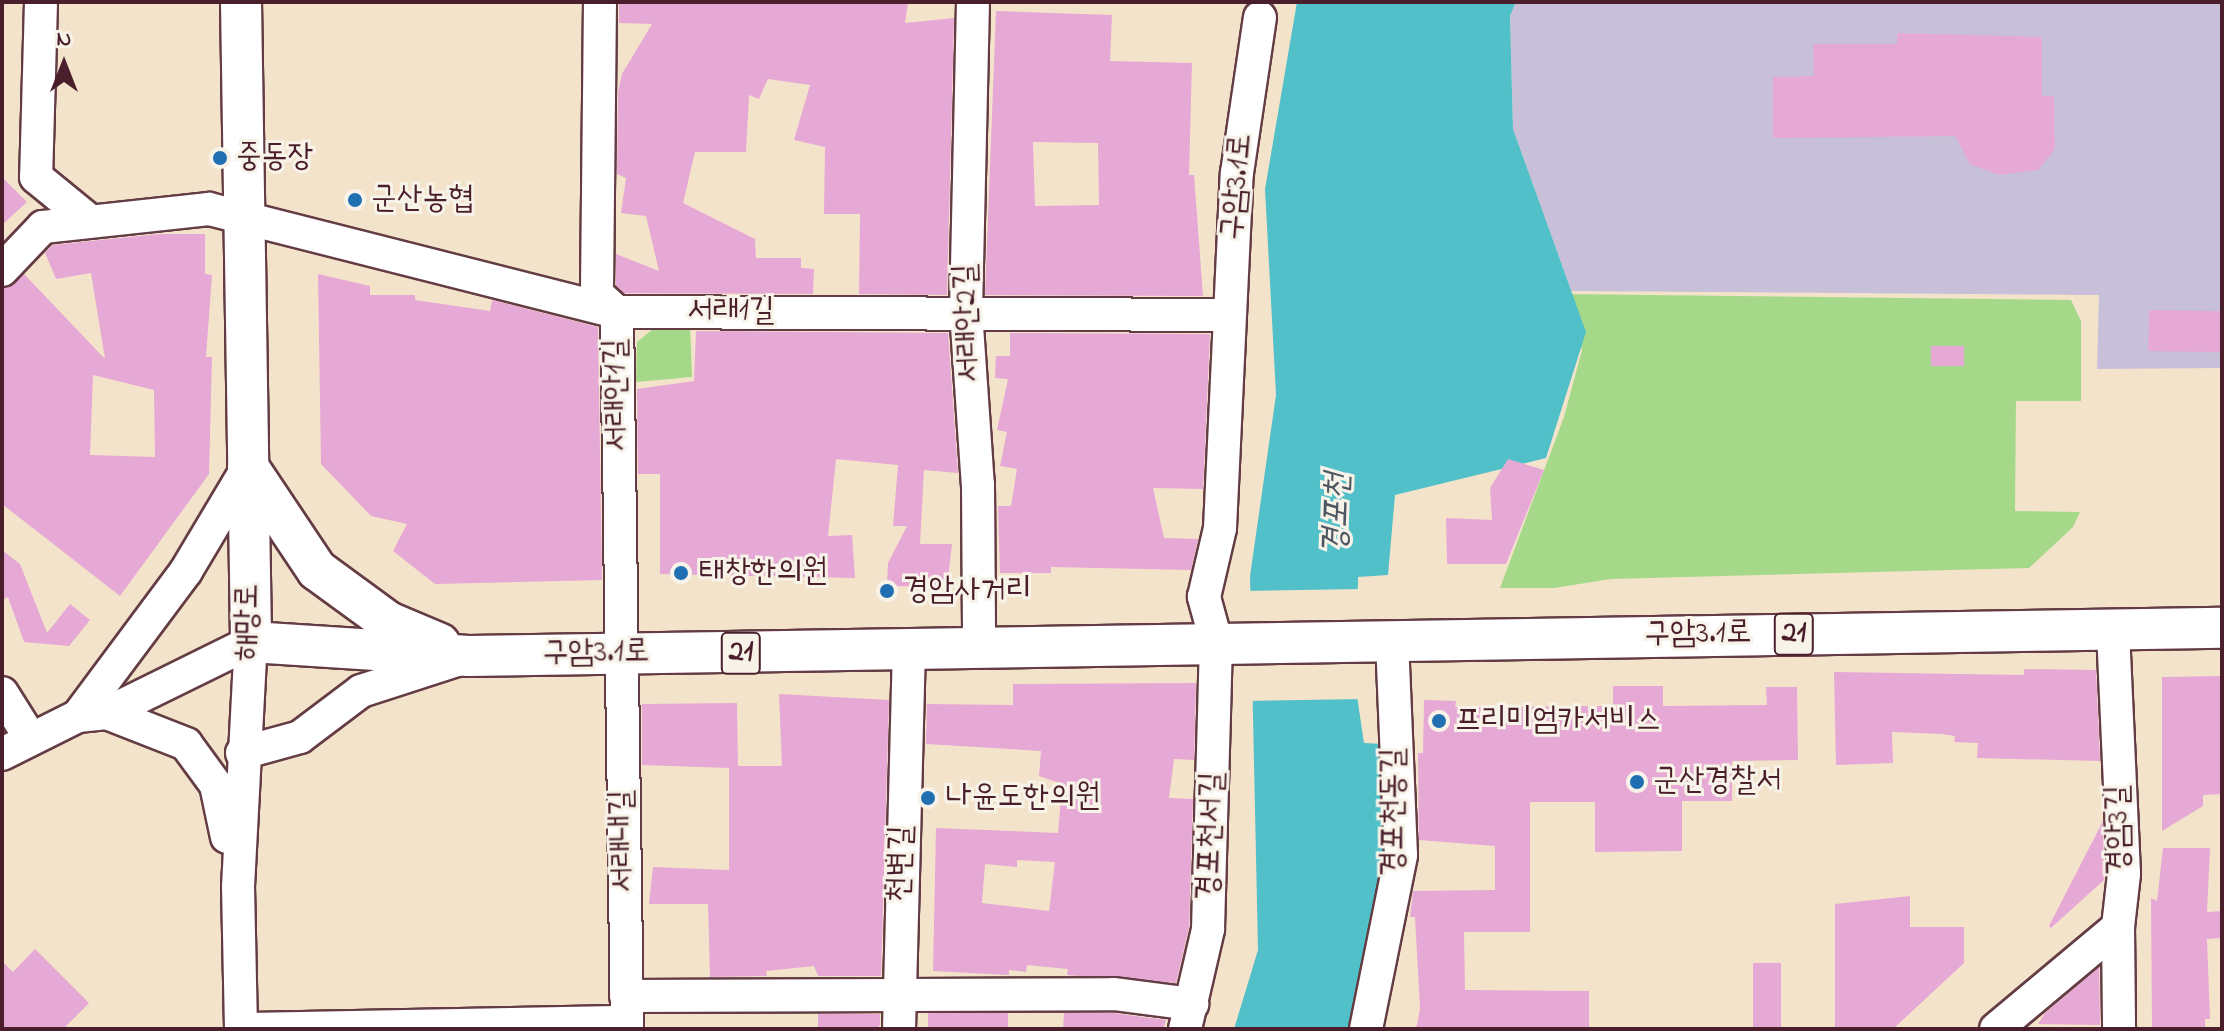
<!DOCTYPE html>
<html>
<head>
<meta charset="utf-8">
<style>
  body { margin:0 }
  #map { position:relative; width:2224px; height:1031px; overflow:hidden; background:#f4e3cb; font-family:"Indie Flower","Poor Story",sans-serif }
  div>[style] { position:absolute }
  .industrial>* { inset:0; background:#c8c0d8 }
  .green>* { inset:0; background:#a5d989 }
  .water>* { inset:0; background:#52c0c9 }
  .pier>* { inset:0; background:#f4e3cb; transform-origin:0 0 }
  .building>* { inset:0; background:#e6a8d4; transform-origin:0 0 }
  .roads { filter:drop-shadow(2px 0 #643c43) drop-shadow(-2px 0 #643c43) drop-shadow(0 2px #643c43) drop-shadow(0 -2px #643c43) }
  .minor>* { height:32px; margin:-16px; padding:0 16px; transform-origin:16px; border-radius:16px; background:#fff }
  .major>* { height:40px; margin:-20px; padding:0 20px; transform-origin:20px; border-radius:20px; background:#fff }
  .dots>* { width:22px; height:22px; translate:-50% -50%; box-sizing:border-box; border:4px solid #f7f3e8; border-radius:50% }
  span { translate:-50% -50%; white-space:nowrap; text-align:center; line-height:1.15; -webkit-text-stroke:6px #f7f3e8; paint-order:stroke }
  .shield-label span { padding:2px 6px; background:#f7f3e8; border:2px solid; border-radius:6px; -webkit-text-stroke-width:0 }
  .shield-label { font-size:30px; color:#4a1f2b; font-weight:700 }
  .poi-label { font-size:32px; color:#4a1f2b }
  .left { translate:0 -50%; text-align:left }
  .street-label { font-size:32px; color:#4a1f2b }
  .water-label { font-size:34px; color:#4d5762; font-style:italic }
  .frame { position:absolute; inset:0; border:4px solid #4a1f2b; pointer-events:none }
  .north { position:absolute; left:24px; top:24px; width:80px; height:80px; -webkit-text-stroke:6px #f7f3e8; paint-order:stroke; rotate:0deg; font-size:22px; font-weight:700; line-height:32px; text-align:center; color:#4a1f2b }
  .north::after { content:''; display:block; margin:auto; width:28px; height:36px; background:#4a1f2b; clip-path:polygon(50% 0,100% 100%,50% 72%,0 100%) }
</style>
</head>
<body>
<div id="map">
  <div class="industrial">
    <div style="clip-path:polygon(1516px 2px,2222px 2px,2222px 368px,2097px 369px,2099px 295px,1571px 291px,1513px 129px,1510px 16px)"></div>
  </div>
  <div class="green">
    <div style="clip-path:polygon(1563px 294px,2071px 300px,2081px 321px,2081px 401px,2016px 401px,2015px 511px,2080px 512px,2073px 527px,2029px 568px,1611px 579px,1554px 588px,1500px 588px,1564px 417px,1582px 350px)"></div>
    <div style="clip-path:polygon(659px 324px,690px 324px,692px 377px,636px 382px,637px 342px)"></div>
  </div>
  <div class="water">
    <div style="clip-path:polygon(1297px 2px,1516px 2px,1510px 16px,1513px 129px,1586px 332px,1546px 458px,1395px 495px,1388px 575px,1358px 577px,1357px 696px,1364px 743px,1384px 744px,1394px 849px,1360px 1029px,1234px 1029px,1258px 950px,1250px 576px,1276px 395px,1265px 189px)"></div>
  </div>
  <div class="pier">
    <div style="left:1361px;top:589px;width:110px;height:115px;rotate:89deg"></div>
  </div>
  <div class="building">
    <div style="clip-path:polygon(619px 2px,908px 2px,905px 23px,954px 18px,947px 295px,859px 294px,860px 214px,824px 214px,825px 147px,794px 140px,810px 85px,768px 79px,759px 99px,749px 95px,746px 152px,695px 152px,683px 203px,755px 239px,756px 258px,801px 258px,801px 268px,814px 269px,813px 294px,624px 293px,616px 286px,616px 254px,659px 271px,646px 216px,621px 213px,626px 178px,617px 174px,618px 92px,622px 74px,652px 24px,619px 23px)"></div>
    <div style="clip-path:polygon(evenodd,996px 11px,1112px 15px,1110px 61px,1192px 63px,1189px 175px,1194px 175px,1203px 296px,985px 295px,996px 11px,1033px 142px,1098px 143px,1099px 205px,1035px 206px,1033px 142px)"></div>
    <div style="clip-path:polygon(1897px 33px,2042px 37px,2042px 96px,2054px 96px,2055px 149px,2038px 170px,1999px 175px,1970px 164px,1955px 136px,1773px 138px,1773px 77px,1814px 76px,1813px 44px,1897px 44px)"></div>
    <div style="clip-path:polygon(2px 177px,27px 202px,2px 225px)"></div>
    <div style="clip-path:polygon(evenodd,159px 234px,205px 234px,205px 274px,212px 275px,206px 357px,212px 357px,209px 474px,120px 596px,2px 504px,2px 288px,24px 274px,105px 359px,91px 273px,56px 279px,45px 253px,52px 245px,159px 234px,93px 375px,154px 390px,155px 457px,90px 455px,93px 375px)"></div>
    <div style="clip-path:polygon(318px 274px,370px 286px,370px 295px,415px 295px,415px 300px,490px 311px,492px 300px,598px 327px,602px 580px,435px 584px,393px 551px,407px 524px,371px 516px,321px 464px)"></div>
    <div style="left:2149px;top:310px;width:73px;height:41px;rotate:1deg"></div>
    <div style="clip-path:polygon(696px 331px,948px 333px,958px 473px,924px 470px,920px 544px,952px 544px,947px 587px,887px 586px,888px 563px,907px 526px,893px 526px,898px 465px,836px 459px,828px 536px,852px 535px,855px 578px,660px 574px,660px 474px,638px 474px,637px 389px,694px 381px)"></div>
    <div style="clip-path:polygon(1010px 333px,1210px 334px,1203px 489px,1153px 488px,1164px 538px,1198px 539px,1191px 570px,1051px 567px,1051px 573px,1000px 573px,998px 506px,1011px 506px,1017px 469px,1000px 466px,1007px 432px,997px 430px,1008px 379px,995px 378px,996px 356px,1010px 356px)"></div>
    <div style="left:1931px;top:346px;width:33px;height:20px"></div>
    <div style="clip-path:polygon(1508px 459px,1544px 470px,1506px 564px,1447px 564px,1446px 518px,1492px 520px,1490px 488px)"></div>
    <div style="clip-path:polygon(2px 550px,20px 564px,47px 633px,70px 604px,90px 620px,69px 646px,24px 642px,8px 597px,2px 600px)"></div>
    <div style="clip-path:polygon(2024px 669px,2096px 670px,2100px 761px,1977px 758px,1978px 743px,1954px 742px,1955px 736px,1942px 734px,1892px 732px,1893px 763px,1836px 765px,1834px 672px,2024px 675px)"></div>
    <div style="clip-path:polygon(2222px 676px,2222px 794px,2203px 795px,2203px 806px,2162px 831px,2162px 677px)"></div>
    <div style="clip-path:polygon(evenodd,1196px 683px,1194px 760px,1174px 759px,1169px 798px,1193px 799px,1189px 927px,1176px 983px,1067px 975px,1068px 969px,1027px 965px,1026px 972px,1009px 970px,1009px 975px,933px 971px,936px 828px,1058px 833px,1062px 784px,1039px 776px,1041px 751px,926px 744px,927px 704px,1013px 705px,1013px 684px,1196px 683px,1017px 860px,1055px 862px,1049px 911px,982px 903px,985px 864px,1017px 867px,1017px 860px)"></div>
    <div style="clip-path:polygon(1613px 686px,1663px 686px,1663px 706px,1767px 705px,1766px 687px,1797px 687px,1798px 760px,1732px 761px,1732px 801px,1682px 801px,1682px 851px,1595px 852px,1595px 802px,1530px 802px,1530px 932px,1464px 932px,1465px 990px,1589px 991px,1589px 1029px,1416px 1029px,1420px 1009px,1415px 917px,1410px 917px,1413px 891px,1495px 890px,1495px 846px,1419px 840px,1418px 753px,1423px 753px,1424px 700px,1456px 701px,1455px 707px,1613px 706px)"></div>
    <div style="clip-path:polygon(779px 694px,889px 700px,881px 976px,818px 976px,814px 966px,766px 971px,767px 976px,710px 977px,708px 904px,649px 904px,653px 867px,729px 870px,729px 768px,642px 765px,642px 704px,737px 703px,738px 766px,782px 766px)"></div>
    <div style="clip-path:polygon(2103px 821px,2104px 880px,2051px 928px,2049px 926px)"></div>
    <div style="clip-path:polygon(2163px 848px,2210px 848px,2207px 912px,2222px 911px,2222px 938px,2207px 939px,2210px 1019px,2205px 1019px,2205px 1029px,2152px 1029px,2151px 898px,2157px 901px)"></div>
    <div style="clip-path:polygon(1910px 896px,1910px 927px,1964px 927px,1964px 963px,1893px 1029px,1835px 1029px,1835px 904px)"></div>
    <div style="clip-path:polygon(35px 949px,89px 1003px,63px 1029px,2px 1029px,2px 961px,13px 972px)"></div>
    <div style="left:1753px;top:963px;width:28px;height:66px"></div>
    <div style="clip-path:polygon(2099px 967px,2100px 1025px,2038px 1024px,2045px 1013px)"></div>
    <div style="left:1008px;top:1013px;width:16px;height:80px;rotate:90deg"></div>
    <div style="clip-path:polygon(1064px 1013px,1113px 1013px,1166px 1020px,1163px 1029px,1063px 1029px)"></div>
    <div style="clip-path:polygon(818px 1014px,880px 1014px,880px 1025px,876px 1029px,818px 1029px)"></div>
  </div>
  <div class="roads">
    <div class="minor">
      <div style="left:41px;top:2px;width:175px;rotate:91.6deg"></div>
      <div style="left:36px;top:177px;width:70px;rotate:39.2deg"></div>
      <div style="left:600px;top:2px;width:292px;rotate:90.6deg"></div>
      <div style="left:597px;top:294px;width:27px;rotate:42deg"></div>
      <div style="left:617px;top:312px;width:717px;rotate:89.2deg"></div>
      <div style="left:973px;top:2px;width:309px;rotate:91.3deg"></div>
      <div style="left:966px;top:311px;width:174px;rotate:86.1deg"></div>
      <div style="left:978px;top:485px;width:159px;rotate:89.6deg"></div>
      <div style="left:2px;top:270px;width:59px;rotate:-46.4deg"></div>
      <div style="left:43px;top:227px;width:167px;rotate:-6.2deg"></div>
      <div style="left:209px;top:209px;width:421px;rotate:14.2deg"></div>
      <div style="left:617px;top:312px;width:611px;rotate:0.28deg"></div>
      <div style="left:2113px;top:631px;width:243px;rotate:87.4deg"></div>
      <div style="left:2124px;top:874px;width:53px;rotate:96.5deg"></div>
      <div style="left:2118px;top:927px;width:102px;rotate:89.4deg"></div>
      <div style="left:2px;top:693px;width:54px;rotate:57.8deg"></div>
      <div style="left:107px;top:713px;width:85px;rotate:21.4deg"></div>
      <div style="left:186px;top:744px;width:51px;rotate:53.8deg"></div>
      <div style="left:216px;top:785px;width:53px;rotate:78.1deg"></div>
      <div style="left:78px;top:716px;width:181px;rotate:-53.3deg"></div>
      <div style="left:186px;top:571px;width:121px;rotate:-59.2deg"></div>
      <div style="left:242px;top:753px;width:60px;rotate:-15.4deg"></div>
      <div style="left:300px;top:737px;width:76px;rotate:-37deg"></div>
      <div style="left:361px;top:691px;width:104px;rotate:-17.9deg"></div>
      <div style="left:2px;top:754px;width:85px;rotate:-26.6deg"></div>
      <div style="left:78px;top:716px;width:29px;rotate:-6deg"></div>
      <div style="left:107px;top:713px;width:161px;rotate:-26.2deg"></div>
      <div style="left:626px;top:996px;width:488px;rotate:-0.2deg"></div>
      <div style="left:1114px;top:994px;width:79px;rotate:7.3deg"></div>
      <div style="left:241px;top:1029px;width:142px;rotate:-91.2deg"></div>
      <div style="left:238px;top:887px;width:245px;rotate:-87deg"></div>
      <div style="left:251px;top:1029px;width:376px;rotate:-1.1deg"></div>
      <div style="left:899px;top:1029px;width:378px;rotate:-88.5deg"></div>
      <div style="left:1185px;top:1029px;width:103px;rotate:-77deg"></div>
      <div style="left:1208px;top:929px;width:288px;rotate:-88.4deg"></div>
      <div style="left:1216px;top:641px;width:46px;rotate:-105.3deg"></div>
      <div style="left:1204px;top:597px;width:71px;rotate:-76.9deg"></div>
      <div style="left:1220px;top:528px;width:355px;rotate:-87.3deg"></div>
      <div style="left:1237px;top:173px;width:157px;rotate:-81.6deg"></div>
      <div style="left:1366px;top:1029px;width:177px;rotate:-78.6deg"></div>
      <div style="left:1401px;top:855px;width:215px;rotate:-92.4deg"></div>
      <div style="left:1996px;top:1029px;width:159px;rotate:-39.9deg"></div>
    </div>
    <div class="major">
      <div style="left:241px;top:2px;width:640px;rotate:89.1deg"></div>
      <div style="left:251px;top:642px;width:218px;rotate:3.7deg"></div>
      <div style="left:469px;top:656px;width:1753px;rotate:-0.92deg"></div>
      <div style="left:248px;top:467px;width:124px;rotate:56.2deg"></div>
      <div style="left:317px;top:570px;width:88px;rotate:36.2deg"></div>
      <div style="left:388px;top:622px;width:56px;rotate:22.9deg"></div>
    </div>
  </div>
  <div class="dots">
    <div style="left:220px;top:158px;background:#1f6fb2"></div>
    <div style="left:355px;top:200px;background:#1f6fb2"></div>
    <div style="left:681px;top:573px;background:#1f6fb2"></div>
    <div style="left:887px;top:591px;background:#1f6fb2"></div>
    <div style="left:1439px;top:721px;background:#1f6fb2"></div>
    <div style="left:1637px;top:782px;background:#1f6fb2"></div>
    <div style="left:928px;top:798px;background:#1f6fb2"></div>
  </div>
  <div class="shield-label">
    <span style="left:1794px;top:634px">21</span>
    <span style="left:741px;top:653px">21</span>
  </div>
  <div class="poi-label">
    <span class="left" style="left:236px;top:158px">중동장</span>
    <span class="left" style="left:371px;top:200px">군산농협</span>
    <span class="left" style="left:699px;top:573px">태창한의원</span>
    <span class="left" style="left:903px;top:591px">경암사거리</span>
    <span class="left" style="left:1455px;top:721px">프리미엄카서비스</span>
    <span class="left" style="left:1653px;top:782px">군산경찰서</span>
    <span class="left" style="left:946px;top:798px">나윤도한의원</span>
  </div>
  <div class="street-label">
    <span style="left:1238px;top:187px;rotate:-85deg">구암3.1로</span>
    <span style="left:731px;top:312px">서래1길</span>
    <span style="left:969px;top:323px;rotate:-92deg">서래안2길</span>
    <span style="left:618px;top:395px;rotate:-91deg">서래안1길</span>
    <span style="left:249px;top:622px;rotate:-89deg">해망로</span>
    <span style="left:1698px;top:635px;rotate:-1deg">구암3.1로</span>
    <span style="left:596px;top:654px;rotate:-1deg">구암3.1로</span>
    <span style="left:1395px;top:812px;rotate:-90deg">경포천동길</span>
    <span style="left:2120px;top:830px;rotate:-91deg">경암3길</span>
    <span style="left:1212px;top:836px;rotate:-88deg">경포천서길</span>
    <span style="left:624px;top:841px;rotate:-91deg">서래내길</span>
    <span style="left:902px;top:864px;rotate:-88deg">천변길</span>
  </div>
  <div class="water-label">
    <span style="left:1338px;top:514px;rotate:-88deg">경포천</span>
  </div>
  <div class="frame"></div>
  <div class="north">N</div>
</div>
</body>
</html>
